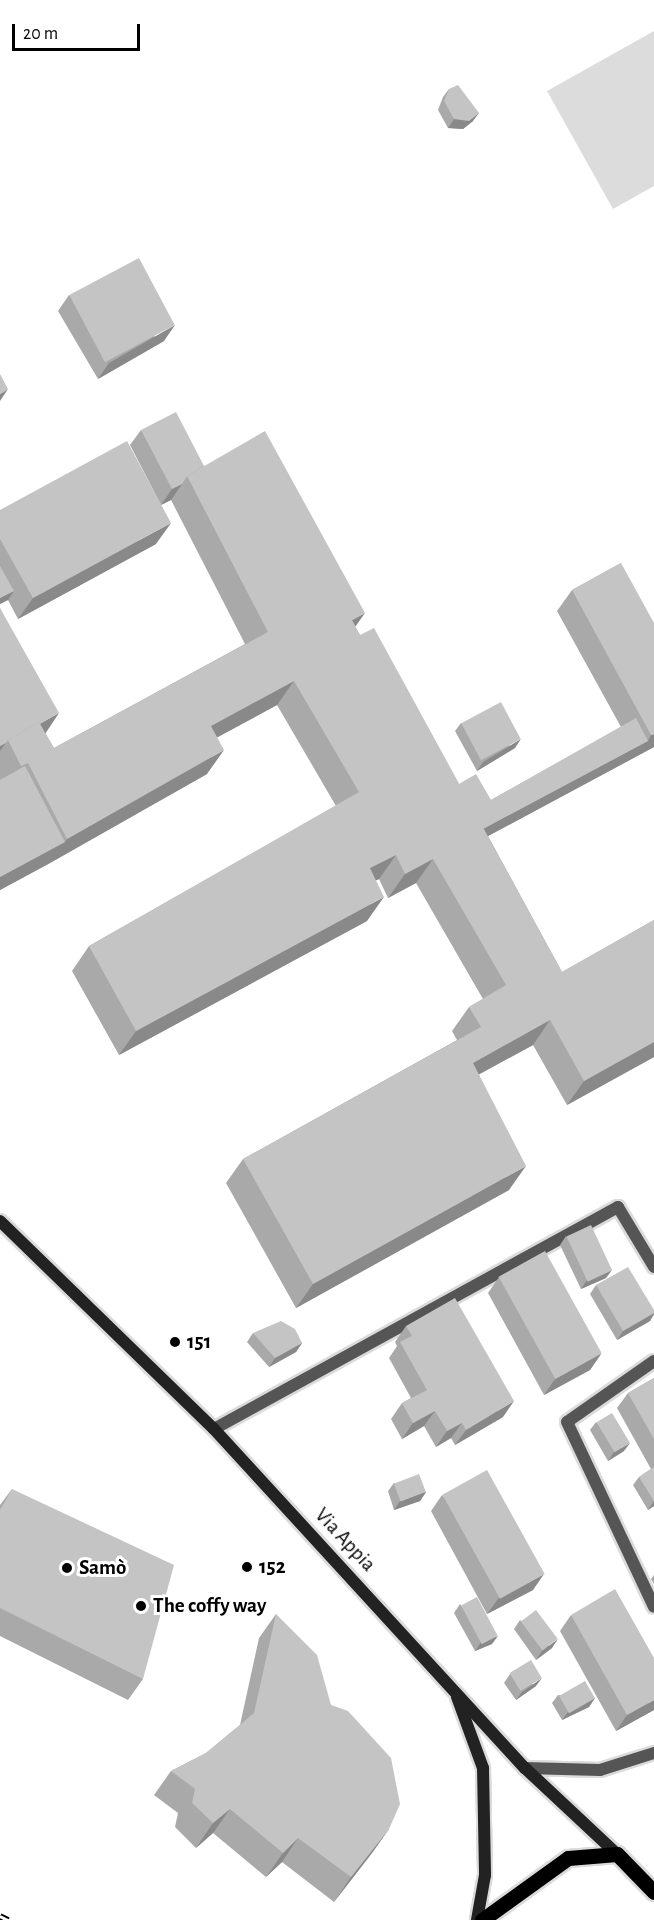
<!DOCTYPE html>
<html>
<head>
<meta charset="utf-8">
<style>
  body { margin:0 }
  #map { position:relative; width:654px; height:1920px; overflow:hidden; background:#fff; font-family:"Alegreya Sans",sans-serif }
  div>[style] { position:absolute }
  .green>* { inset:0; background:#dcdcdc }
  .roads { filter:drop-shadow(2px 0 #dbdbdb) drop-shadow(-2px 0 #dbdbdb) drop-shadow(0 2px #dbdbdb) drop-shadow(0 -2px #dbdbdb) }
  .minor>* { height:12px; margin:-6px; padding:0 6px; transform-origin:6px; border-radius:6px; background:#555 }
  .secondary>* { height:12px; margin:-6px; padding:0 6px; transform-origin:6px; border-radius:6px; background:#222 }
  .primary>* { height:15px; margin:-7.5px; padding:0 7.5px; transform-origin:7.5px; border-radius:7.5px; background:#000 }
  .rail>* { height:7px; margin-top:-3.5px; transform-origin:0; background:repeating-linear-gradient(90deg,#fff 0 14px,#000 0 28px); box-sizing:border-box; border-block:2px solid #000 }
  .wall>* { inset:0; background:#a9a9a9 }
  .shaded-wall>* { inset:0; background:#898989 }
  .building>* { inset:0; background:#c4c4c4; transform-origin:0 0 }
  .dots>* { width:16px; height:16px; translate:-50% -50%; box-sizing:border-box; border:3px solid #fff; border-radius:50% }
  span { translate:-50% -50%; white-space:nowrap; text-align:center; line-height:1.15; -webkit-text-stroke:6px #fff; paint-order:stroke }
  .poi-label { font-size:21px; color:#000; font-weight:700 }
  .left { translate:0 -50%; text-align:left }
  .street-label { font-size:21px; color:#000 }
  .scale { position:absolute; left:12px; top:24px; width:128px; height:27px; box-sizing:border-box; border:3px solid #000; border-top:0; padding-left:8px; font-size:18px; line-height:21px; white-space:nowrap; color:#000; -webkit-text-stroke:4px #fff; paint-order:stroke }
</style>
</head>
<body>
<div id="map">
  <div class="green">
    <div style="clip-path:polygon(654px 31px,654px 186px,613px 209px,547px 91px)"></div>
  </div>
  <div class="roads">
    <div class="minor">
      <div style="left:654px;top:1361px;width:106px;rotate:145deg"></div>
      <div style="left:567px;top:1422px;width:204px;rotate:64.8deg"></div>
      <div style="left:214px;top:1429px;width:461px;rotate:-28.8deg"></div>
      <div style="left:618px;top:1207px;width:70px;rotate:59deg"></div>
      <div style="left:525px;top:1768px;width:75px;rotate:1.5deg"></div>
      <div style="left:600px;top:1770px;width:57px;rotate:-17.5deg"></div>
    </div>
    <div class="secondary">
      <div style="left:0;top:1221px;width:298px;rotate:44.2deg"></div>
      <div style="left:214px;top:1429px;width:460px;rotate:47.5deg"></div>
      <div style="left:525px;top:1768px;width:126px;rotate:43.1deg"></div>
      <div style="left:457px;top:1697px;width:76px;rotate:69.9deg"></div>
      <div style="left:483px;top:1768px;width:107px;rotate:88.9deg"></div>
      <div style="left:485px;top:1875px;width:46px;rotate:100.1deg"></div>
    </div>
    <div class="primary">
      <div style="left:482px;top:1920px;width:106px;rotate:-35.8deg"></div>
      <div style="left:568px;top:1858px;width:49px;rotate:-4.7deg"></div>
      <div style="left:617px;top:1854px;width:53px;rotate:45.8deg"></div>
    </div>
  </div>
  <div class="rail">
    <div style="left:0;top:1916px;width:9px;rotate:27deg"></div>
  </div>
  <div class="wall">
    <div style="clip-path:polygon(449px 89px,473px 121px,463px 129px,448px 128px,438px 110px,443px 97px)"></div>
    <div style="clip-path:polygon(69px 295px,164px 341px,98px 379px,58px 311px)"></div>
    <div style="clip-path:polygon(141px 430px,204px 466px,355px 627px,360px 635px,459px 784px,491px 800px,621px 727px,557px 611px,572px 590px,621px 563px,654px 747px,488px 836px,562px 972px,654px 920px,654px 1057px,567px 1105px,533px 1045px,479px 1074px,509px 1190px,296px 1308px,226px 1183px,243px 1159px,457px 1040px,452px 1031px,469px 1007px,483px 999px,416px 883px,388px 898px,379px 879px,376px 880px,367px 921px,119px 1055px,72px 971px,89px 946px,336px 806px,277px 705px,217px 737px,207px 774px,50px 863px,0 890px,0 608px,45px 733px,54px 748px,245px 644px,171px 500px,161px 505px,130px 445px)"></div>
    <div style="clip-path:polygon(0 510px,156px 544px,18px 619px,8px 600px,0 604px)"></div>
    <div style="clip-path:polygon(461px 723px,515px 748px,477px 771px,455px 731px)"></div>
    <div style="clip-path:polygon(566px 1236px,606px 1278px,581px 1289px,560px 1245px)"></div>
    <div style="clip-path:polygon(499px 1277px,601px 1354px,590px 1370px,544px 1395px,488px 1293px)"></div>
    <div style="clip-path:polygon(596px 1285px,654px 1310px,654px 1315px,650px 1321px,617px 1340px,590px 1294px)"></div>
    <div style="clip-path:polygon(406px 1326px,503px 1417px,455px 1445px,451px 1438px,436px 1447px,424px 1426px,402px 1439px,391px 1419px,402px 1403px,411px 1398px,389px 1358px,397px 1346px,395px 1342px)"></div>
    <div style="clip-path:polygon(253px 1333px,302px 1343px,296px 1352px,269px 1367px,247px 1342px)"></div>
    <div style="clip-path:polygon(654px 1378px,654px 1506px,648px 1510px,633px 1485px,639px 1477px,651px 1469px,617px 1408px,628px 1393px)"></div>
    <div style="clip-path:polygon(596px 1422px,624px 1451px,608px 1461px,590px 1430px)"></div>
    <div style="clip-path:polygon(394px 1483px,426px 1492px,420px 1501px,394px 1510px,388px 1491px)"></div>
    <div style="clip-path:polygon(12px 1489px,143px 1679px,128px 1700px,0 1636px,0 1505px)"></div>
    <div style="clip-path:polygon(442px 1495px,533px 1590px,487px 1614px,431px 1511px)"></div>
    <div style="clip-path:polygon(654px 1575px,654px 1584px,651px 1579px)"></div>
    <div style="clip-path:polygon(460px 1604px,492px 1644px,475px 1651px,454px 1613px)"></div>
    <div style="clip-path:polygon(276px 1614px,331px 1705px,389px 1829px,372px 1853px,334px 1902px,282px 1862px,266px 1877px,213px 1833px,196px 1848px,175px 1827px,178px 1813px,154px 1795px,171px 1771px,206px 1753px,240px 1725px,259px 1638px)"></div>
    <div style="clip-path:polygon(571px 1615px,654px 1710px,616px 1731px,560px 1631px)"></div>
    <div style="clip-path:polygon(520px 1620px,552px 1648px,536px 1660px,514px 1629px)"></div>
    <div style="clip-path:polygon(510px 1674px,536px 1686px,516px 1700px,504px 1683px)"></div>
    <div style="clip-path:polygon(558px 1695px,595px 1698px,589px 1707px,562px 1720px,552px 1703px)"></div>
  </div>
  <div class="shaded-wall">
    <div style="clip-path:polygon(479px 113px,473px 121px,463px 129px,448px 128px,454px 119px)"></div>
    <div style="clip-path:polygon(175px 325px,164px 341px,98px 379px,109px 363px)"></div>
    <div style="clip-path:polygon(8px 389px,0 401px,0 394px)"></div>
    <div style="clip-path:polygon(182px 484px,171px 500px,161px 505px,172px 489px)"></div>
    <div style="clip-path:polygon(171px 523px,156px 544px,18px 619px,33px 598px)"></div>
    <div style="clip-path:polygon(14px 591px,8px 600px,0 604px,0 598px)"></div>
    <div style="clip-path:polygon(365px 613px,348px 637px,352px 620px)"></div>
    <div style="clip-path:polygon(294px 681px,277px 705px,194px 750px,211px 726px)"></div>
    <div style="clip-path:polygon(59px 713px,45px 734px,9px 741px)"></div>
    <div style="clip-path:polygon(654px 734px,654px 747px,464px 849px,475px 833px,648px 741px,651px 735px)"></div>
    <div style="clip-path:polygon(521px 739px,515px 748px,477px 771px,483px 762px)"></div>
    <div style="clip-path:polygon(6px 743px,0 751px,0 746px)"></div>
    <div style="clip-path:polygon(224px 750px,207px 774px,50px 863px,0 890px,0 877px,65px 842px,67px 839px)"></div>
    <div style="clip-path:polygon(396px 855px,379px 879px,353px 892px,370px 868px)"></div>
    <div style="clip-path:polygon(433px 859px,416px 883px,388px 898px,405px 874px)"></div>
    <div style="clip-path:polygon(384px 897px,367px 921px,119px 1055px,136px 1031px)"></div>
    <div style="clip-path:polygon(550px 1020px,533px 1045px,456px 1087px,473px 1063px)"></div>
    <div style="clip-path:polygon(654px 1042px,654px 1057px,567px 1105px,584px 1081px)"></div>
    <div style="clip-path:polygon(526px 1166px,509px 1190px,296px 1308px,313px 1284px)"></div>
    <div style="clip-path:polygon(612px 1270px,606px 1278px,581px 1289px,587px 1280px)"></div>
    <div style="clip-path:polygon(654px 1313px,650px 1321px,617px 1340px,623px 1331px)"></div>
    <div style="clip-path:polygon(302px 1343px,296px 1352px,269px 1367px,275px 1358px)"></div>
    <div style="clip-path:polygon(601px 1354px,590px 1370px,544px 1395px,555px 1379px)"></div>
    <div style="clip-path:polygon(514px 1401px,503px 1417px,455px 1445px,466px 1430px)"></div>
    <div style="clip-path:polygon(435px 1411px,424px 1426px,402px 1439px,413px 1423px)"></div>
    <div style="clip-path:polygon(462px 1423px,451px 1438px,436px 1447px,447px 1431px)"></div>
    <div style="clip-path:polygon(630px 1443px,624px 1451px,608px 1461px,614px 1452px)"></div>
    <div style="clip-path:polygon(426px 1492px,420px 1501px,394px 1510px,400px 1501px)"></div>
    <div style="clip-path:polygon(654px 1501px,654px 1506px,648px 1510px)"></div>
    <div style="clip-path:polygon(544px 1574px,533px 1590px,487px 1614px,498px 1599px)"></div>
    <div style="clip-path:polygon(498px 1636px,492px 1644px,475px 1651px,481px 1642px)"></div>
    <div style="clip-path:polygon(558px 1639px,552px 1648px,536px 1660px,542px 1651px)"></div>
    <div style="clip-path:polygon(542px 1678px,536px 1686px,516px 1700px,522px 1692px)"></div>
    <div style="clip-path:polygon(595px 1698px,589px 1707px,562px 1720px,568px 1712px)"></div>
    <div style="clip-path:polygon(654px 1700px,654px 1710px,616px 1731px,627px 1715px)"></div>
    <div style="clip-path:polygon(230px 1809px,213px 1833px,196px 1848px,213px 1823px)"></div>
    <div style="clip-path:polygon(389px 1829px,372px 1853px,334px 1902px,351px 1877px)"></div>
    <div style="clip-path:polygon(298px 1838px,282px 1862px,266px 1877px,283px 1853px)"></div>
  </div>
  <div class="building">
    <div style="clip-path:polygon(458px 85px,479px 113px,469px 121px,454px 119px,444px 101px,449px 89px)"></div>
    <div style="left:139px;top:258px;width:76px;height:79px;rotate:62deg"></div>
    <div style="clip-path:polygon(0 374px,8px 389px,0 394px)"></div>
    <div style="clip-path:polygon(176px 412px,204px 466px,187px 476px,182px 484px,172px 489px,141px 430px)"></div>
    <div style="clip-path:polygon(265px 431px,365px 613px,352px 620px,360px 635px,374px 628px,562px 972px,654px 920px,654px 1042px,584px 1081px,550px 1020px,473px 1063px,526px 1166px,313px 1284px,243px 1159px,481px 1027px,469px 1007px,506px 985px,433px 859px,405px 874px,396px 855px,370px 868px,384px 897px,136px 1031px,89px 946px,359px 792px,294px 681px,211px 726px,224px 750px,67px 839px,28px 763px,21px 766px,8px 740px,39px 722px,54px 748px,268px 632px,187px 476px)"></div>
    <div style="clip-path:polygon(127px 441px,171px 523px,33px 598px,0 539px,0 510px)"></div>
    <div style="clip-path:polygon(621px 563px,654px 623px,654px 734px,651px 735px,572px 590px)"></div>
    <div style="clip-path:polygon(0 566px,14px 591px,0 598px)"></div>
    <div style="clip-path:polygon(0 608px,59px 713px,40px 724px,39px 722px,8px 740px,6px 743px,0 746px)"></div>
    <div style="left:501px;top:702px;width:42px;height:45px;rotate:62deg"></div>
    <div style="clip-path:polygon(636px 718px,648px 741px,483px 829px,459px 784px,476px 774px,491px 800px)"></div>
    <div style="clip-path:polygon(25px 766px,65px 842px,0 877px,0 780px)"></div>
    <div style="left:591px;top:1225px;width:50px;height:27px;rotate:65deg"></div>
    <div style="left:545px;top:1251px;width:117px;height:53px;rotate:61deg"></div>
    <div style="clip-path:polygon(628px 1267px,654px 1310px,654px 1313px,623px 1331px,596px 1285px)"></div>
    <div style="clip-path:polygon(455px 1298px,514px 1401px,466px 1430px,462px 1423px,447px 1431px,435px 1411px,413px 1423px,402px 1403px,427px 1390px,400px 1342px,412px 1336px,406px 1326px)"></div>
    <div style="clip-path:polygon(281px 1321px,295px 1329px,302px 1343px,275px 1358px,253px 1333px)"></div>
    <div style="clip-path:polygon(654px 1378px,654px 1439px,628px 1393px)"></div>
    <div style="left:612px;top:1413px;width:35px;height:18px;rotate:59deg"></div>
    <div style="clip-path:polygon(654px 1467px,654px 1501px,639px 1477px)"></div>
    <div style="left:487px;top:1470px;width:119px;height:51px;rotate:61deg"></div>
    <div style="left:419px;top:1474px;width:19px;height:27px;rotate:69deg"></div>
    <div style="clip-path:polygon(12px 1489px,174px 1565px,143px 1679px,0 1608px,0 1510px)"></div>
    <div style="clip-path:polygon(615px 1589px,654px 1658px,654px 1700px,627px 1715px,571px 1615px)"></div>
    <div style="left:477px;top:1597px;width:44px;height:18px;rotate:62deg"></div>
    <div style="left:536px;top:1610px;width:36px;height:19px;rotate:53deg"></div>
    <div style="clip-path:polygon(276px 1614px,317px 1655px,331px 1705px,348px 1711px,391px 1758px,400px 1804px,389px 1829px,351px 1877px,298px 1838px,283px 1853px,230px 1809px,213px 1823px,192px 1803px,195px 1789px,171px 1771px,206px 1753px,254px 1713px)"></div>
    <div style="left:531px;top:1660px;width:21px;height:25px;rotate:59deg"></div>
    <div style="left:585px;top:1681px;width:20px;height:30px;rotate:60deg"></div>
  </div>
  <div class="dots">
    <div style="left:175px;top:1342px;background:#000"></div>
    <div style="left:247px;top:1567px;background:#000"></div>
    <div style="left:67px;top:1568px;background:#000"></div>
    <div style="left:141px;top:1606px;background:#000"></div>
  </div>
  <div class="poi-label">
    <span class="left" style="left:187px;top:1342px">151</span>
    <span class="left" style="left:259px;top:1567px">152</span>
    <span class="left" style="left:79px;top:1568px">Samò</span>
    <span class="left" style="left:153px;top:1606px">The coffy way</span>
  </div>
  <div class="street-label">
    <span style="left:345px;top:1540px;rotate:47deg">Via Appia</span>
  </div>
  <div class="scale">20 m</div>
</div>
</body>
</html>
